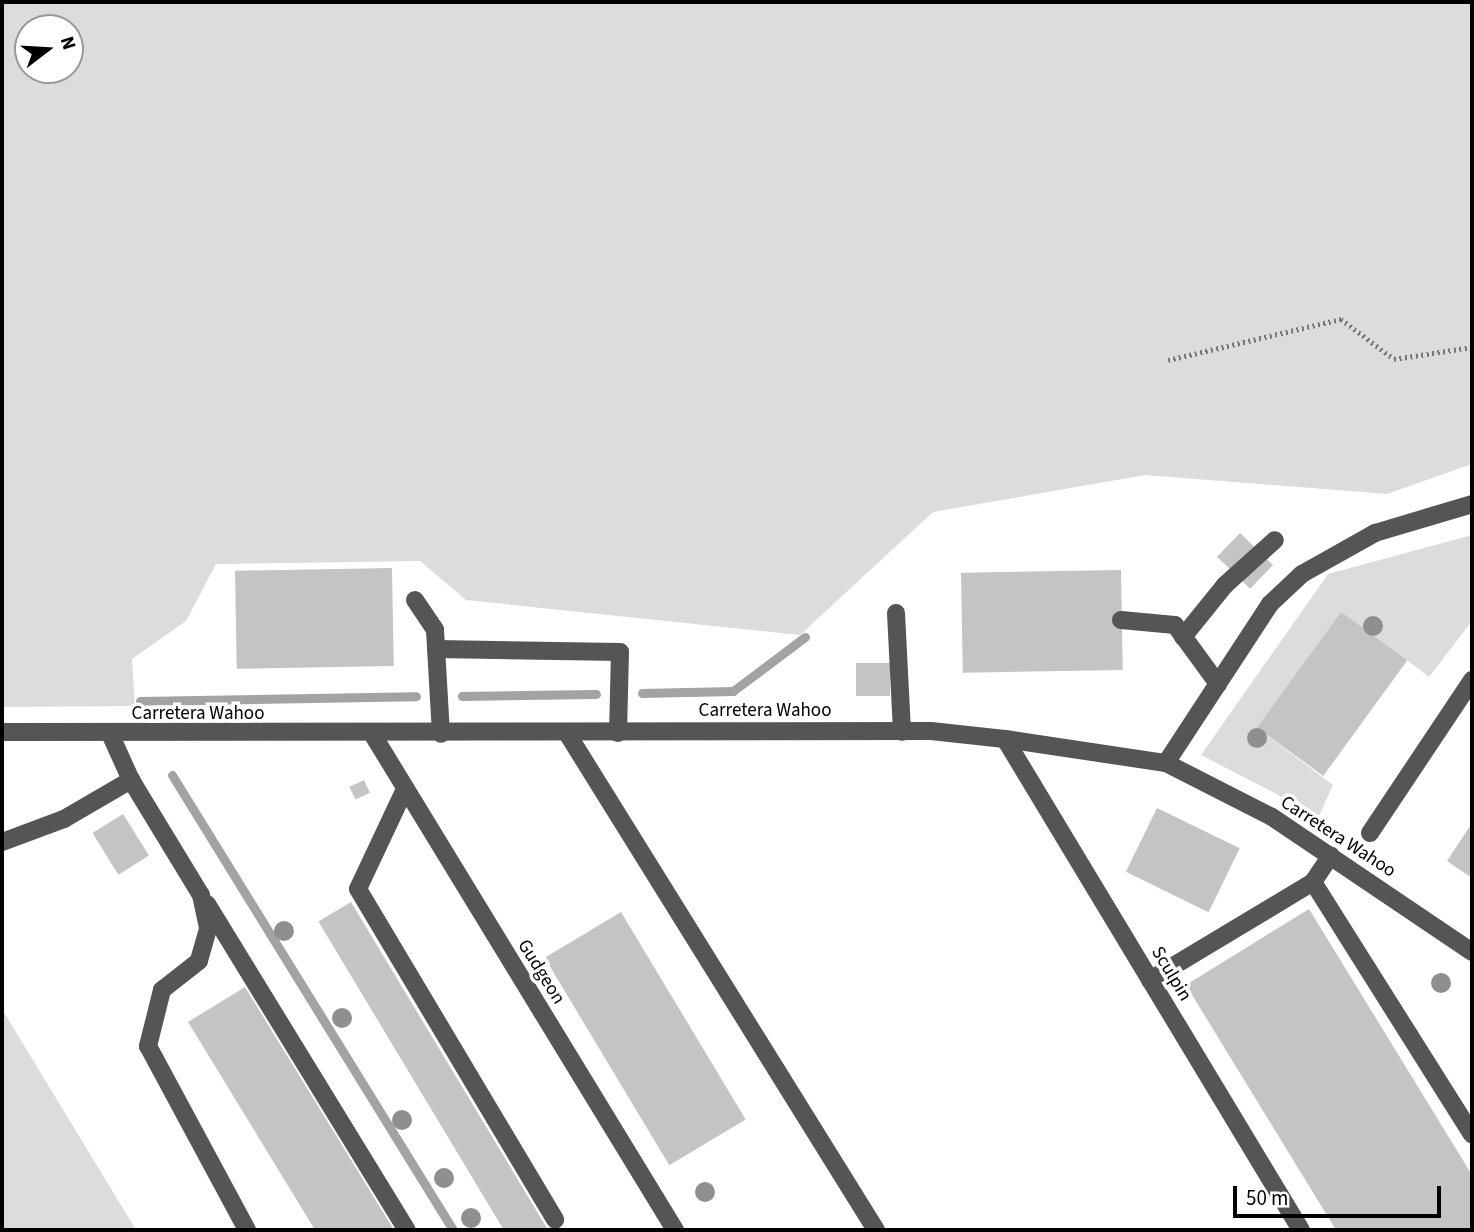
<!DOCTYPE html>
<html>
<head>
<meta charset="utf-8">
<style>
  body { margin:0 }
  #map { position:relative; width:1474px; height:1232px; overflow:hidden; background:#fff; font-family:"Source Sans 3",sans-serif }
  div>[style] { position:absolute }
  .green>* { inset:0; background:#dcdcdc }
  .stream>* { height:9px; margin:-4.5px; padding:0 4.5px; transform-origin:4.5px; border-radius:4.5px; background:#a3a3a3 }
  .building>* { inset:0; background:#c4c4c4; transform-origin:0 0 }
  .path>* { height:4.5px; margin-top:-2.25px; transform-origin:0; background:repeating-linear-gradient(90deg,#777 0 2px,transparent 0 5.5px) }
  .minor>* { height:18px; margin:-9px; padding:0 9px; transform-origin:9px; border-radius:9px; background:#555 }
  .trees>* { width:20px; height:20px; margin:-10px; border-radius:50%; background:#8f8f8f }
  span { translate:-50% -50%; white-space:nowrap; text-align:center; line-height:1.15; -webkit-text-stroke:7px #fff; paint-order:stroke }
  .street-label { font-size:19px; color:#000 }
  .frame { position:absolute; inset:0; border:4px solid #000; pointer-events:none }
  .north { position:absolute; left:14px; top:14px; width:70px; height:70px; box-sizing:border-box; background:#fff; border:2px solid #999; border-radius:50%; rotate:73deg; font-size:19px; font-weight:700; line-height:28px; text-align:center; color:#000 }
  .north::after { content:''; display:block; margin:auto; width:24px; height:32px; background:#000; clip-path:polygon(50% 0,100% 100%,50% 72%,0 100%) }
  .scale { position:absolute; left:1233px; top:1186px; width:208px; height:32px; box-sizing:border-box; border:4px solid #000; border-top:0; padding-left:9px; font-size:21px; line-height:24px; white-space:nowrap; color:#000; -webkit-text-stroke:5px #fff; paint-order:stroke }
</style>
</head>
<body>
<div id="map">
  <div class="green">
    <div style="clip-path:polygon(evenodd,2px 2px,1472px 2px,1472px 464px,1387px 494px,1145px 475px,933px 512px,800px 635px,466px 600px,420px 561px,216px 564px,186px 621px,132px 659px,135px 706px,2px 707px,2px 2px,28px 28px,70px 28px,70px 70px,28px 70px,28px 28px)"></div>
    <div style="clip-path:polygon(1472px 535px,1472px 621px,1429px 677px,1407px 660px,1257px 728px,1333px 785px,1319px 816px,1201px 755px,1328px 574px)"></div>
    <div style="clip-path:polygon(2px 1009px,136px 1230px,2px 1230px)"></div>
  </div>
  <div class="stream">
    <div style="left:642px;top:693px;width:91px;rotate:-1.3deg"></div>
    <div style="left:733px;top:691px;width:90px;rotate:-36.9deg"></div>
    <div style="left:462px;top:696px;width:134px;rotate:-0.9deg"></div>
    <div style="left:140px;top:701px;width:276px;rotate:-1deg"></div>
    <div style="left:172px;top:775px;width:535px;rotate:58.3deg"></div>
  </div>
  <div class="building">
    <div style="left:1240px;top:533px;width:46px;height:33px;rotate:44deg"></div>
    <div style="left:392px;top:568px;width:98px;height:157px;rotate:89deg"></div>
    <div style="left:1121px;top:570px;width:100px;height:160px;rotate:89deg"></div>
    <div style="left:1341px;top:612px;width:82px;height:143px;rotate:36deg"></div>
    <div style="left:856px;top:663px;width:34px;height:33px"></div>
    <div style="left:364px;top:780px;width:14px;height:16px;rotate:65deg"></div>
    <div style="left:1157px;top:808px;width:92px;height:71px;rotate:26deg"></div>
    <div style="left:123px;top:814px;width:49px;height:36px;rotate:58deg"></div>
    <div style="clip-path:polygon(1472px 823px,1472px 878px,1447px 861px)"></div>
    <div style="left:351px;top:902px;width:384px;height:38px;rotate:59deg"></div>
    <div style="clip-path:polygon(1309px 909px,1472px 1175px,1472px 1230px,1336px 1230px,1186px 985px)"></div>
    <div style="left:621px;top:912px;width:242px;height:89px;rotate:59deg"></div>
    <div style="clip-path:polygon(245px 987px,394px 1230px,315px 1230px,188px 1022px)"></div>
  </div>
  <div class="path">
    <div style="left:1168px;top:360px;width:178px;rotate:-13.3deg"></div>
    <div style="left:1341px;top:319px;width:66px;rotate:37deg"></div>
    <div style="left:1394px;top:359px;width:79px;rotate:-8.7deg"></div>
  </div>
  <div class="minor">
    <div style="left:415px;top:600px;width:36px;rotate:56deg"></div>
    <div style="left:435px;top:630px;width:104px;rotate:86.7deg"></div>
    <div style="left:896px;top:613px;width:119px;rotate:87.1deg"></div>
    <div style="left:1121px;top:620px;width:54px;rotate:5.3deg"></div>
    <div style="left:1175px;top:625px;width:73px;rotate:53.9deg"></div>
    <div style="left:1183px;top:637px;width:67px;rotate:-51.1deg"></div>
    <div style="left:1225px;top:585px;width:67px;rotate:-42deg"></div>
    <div style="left:436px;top:649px;width:184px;rotate:0.9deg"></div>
    <div style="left:620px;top:652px;width:81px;rotate:91.4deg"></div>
    <div style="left:2px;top:732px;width:929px;rotate:-0.06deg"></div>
    <div style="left:931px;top:731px;width:74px;rotate:6.2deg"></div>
    <div style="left:1005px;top:739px;width:163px;rotate:8.5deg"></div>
    <div style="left:1166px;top:763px;width:119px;rotate:27deg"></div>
    <div style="left:1272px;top:817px;width:241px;rotate:34deg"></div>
    <div style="left:567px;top:733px;width:585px;rotate:58.13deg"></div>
    <div style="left:373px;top:735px;width:580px;rotate:58.61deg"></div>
    <div style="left:1005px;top:739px;width:573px;rotate:58.92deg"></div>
    <div style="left:1166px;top:763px;width:190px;rotate:-56.8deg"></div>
    <div style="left:1270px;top:604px;width:44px;rotate:-43.2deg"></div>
    <div style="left:1302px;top:574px;width:84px;rotate:-29.3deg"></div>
    <div style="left:1375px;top:533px;width:101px;rotate:-16.6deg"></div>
    <div style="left:131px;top:780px;width:135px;rotate:58.7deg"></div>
    <div style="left:201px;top:895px;width:35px;rotate:78deg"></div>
    <div style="left:208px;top:929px;width:33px;rotate:106deg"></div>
    <div style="left:199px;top:961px;width:47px;rotate:141.9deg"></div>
    <div style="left:162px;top:990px;width:58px;rotate:104deg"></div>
    <div style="left:148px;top:1046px;width:209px;rotate:61.7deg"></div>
    <div style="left:405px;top:789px;width:110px;rotate:115.2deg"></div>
    <div style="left:358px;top:889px;width:385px;rotate:59.2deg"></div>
    <div style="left:1370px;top:833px;width:184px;rotate:-56.3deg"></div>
    <div style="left:2px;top:842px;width:66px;rotate:-20.4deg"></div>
    <div style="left:64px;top:819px;width:78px;rotate:-30.2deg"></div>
    <div style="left:131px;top:780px;width:48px;rotate:-114.4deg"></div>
    <div style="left:1313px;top:882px;width:298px;rotate:57.8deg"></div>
    <div style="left:207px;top:904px;width:382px;rotate:58.5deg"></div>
    <div style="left:1150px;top:980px;width:190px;rotate:-31deg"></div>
    <div style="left:1313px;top:882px;width:32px;rotate:-56deg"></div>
  </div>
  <div class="trees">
    <div style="left:1373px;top:626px"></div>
    <div style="left:1257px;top:738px"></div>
    <div style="left:284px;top:931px"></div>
    <div style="left:1441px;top:983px"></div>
    <div style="left:342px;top:1018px"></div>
    <div style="left:402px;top:1120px"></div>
    <div style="left:444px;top:1178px"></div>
    <div style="left:705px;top:1192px"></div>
    <div style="left:471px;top:1218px"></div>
  </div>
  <div class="street-label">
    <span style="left:765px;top:711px">Carretera Wahoo</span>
    <span style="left:198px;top:714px">Carretera Wahoo</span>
    <span style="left:1338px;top:837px;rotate:33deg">Carretera Wahoo</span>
    <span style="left:541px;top:972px;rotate:58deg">Gudgeon</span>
    <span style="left:1171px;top:974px;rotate:59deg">Sculpin</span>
  </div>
  <div class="frame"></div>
  <div class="north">N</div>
  <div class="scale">50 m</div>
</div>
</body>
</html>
